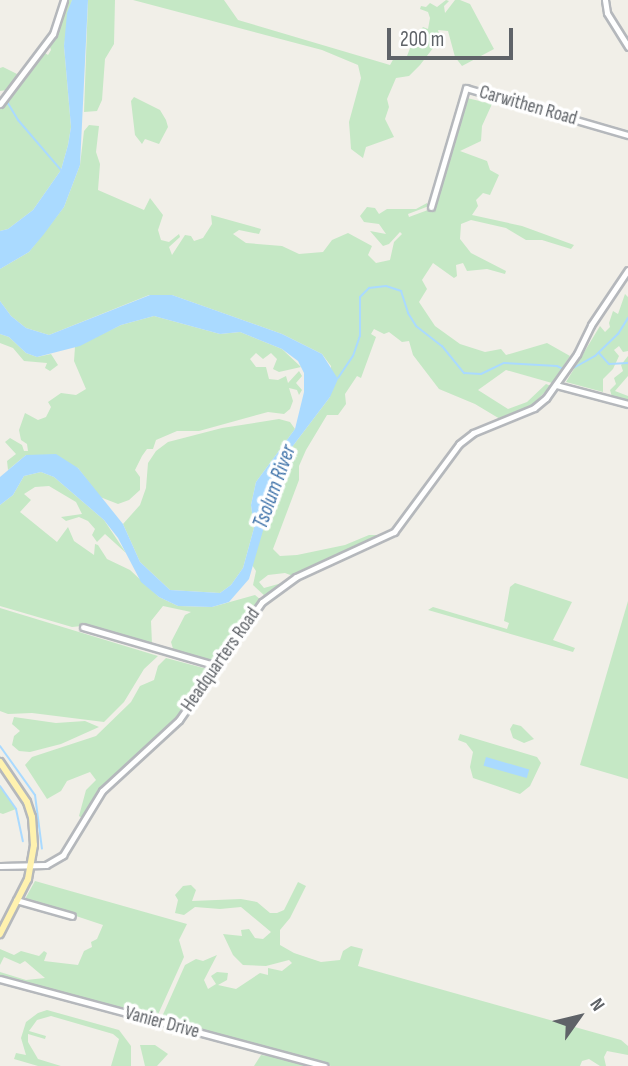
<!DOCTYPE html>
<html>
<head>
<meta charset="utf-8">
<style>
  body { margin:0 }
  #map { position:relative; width:628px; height:1066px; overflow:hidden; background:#f1efe8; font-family:"Sofia Sans Condensed",sans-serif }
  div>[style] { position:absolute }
  .green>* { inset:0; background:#c5e8c5 }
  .water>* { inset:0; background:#aadaff; transform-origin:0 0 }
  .stream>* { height:2px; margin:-1px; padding:0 1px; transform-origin:1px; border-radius:1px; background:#aadaff }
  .roads { filter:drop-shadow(2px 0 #b5b8bc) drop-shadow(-2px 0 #b5b8bc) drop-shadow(0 2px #b5b8bc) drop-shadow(0 -2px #b5b8bc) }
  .minor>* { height:5px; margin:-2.5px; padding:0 2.5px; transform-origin:2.5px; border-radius:2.5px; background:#fff }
  .major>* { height:6px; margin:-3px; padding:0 3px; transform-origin:3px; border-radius:3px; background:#fff2af }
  span { translate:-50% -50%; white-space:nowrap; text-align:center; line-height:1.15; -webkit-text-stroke:7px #fff; paint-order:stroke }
  .street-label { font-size:19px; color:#5f6368 }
  .water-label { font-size:21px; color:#4174aa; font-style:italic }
  .north { position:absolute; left:544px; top:982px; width:70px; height:70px; -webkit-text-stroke:5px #fff; paint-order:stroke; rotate:56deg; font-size:19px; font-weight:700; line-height:28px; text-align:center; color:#5f6368 }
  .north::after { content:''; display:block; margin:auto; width:24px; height:32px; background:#5f6368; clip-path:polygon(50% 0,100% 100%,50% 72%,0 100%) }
  .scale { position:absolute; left:387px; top:28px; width:126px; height:32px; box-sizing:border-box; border:4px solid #5f6368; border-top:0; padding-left:9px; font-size:21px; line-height:24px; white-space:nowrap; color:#5f6368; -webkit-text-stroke:5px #fff; paint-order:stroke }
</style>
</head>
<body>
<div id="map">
  <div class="green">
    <div style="clip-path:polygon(66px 0,72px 0,64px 46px,71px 127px,68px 145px,61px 170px,33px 210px,8px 229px,0 231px,0 110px,42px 51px,48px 55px,51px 50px,49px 44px,56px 34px)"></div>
    <div style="clip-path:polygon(88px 0,115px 0,114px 44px,105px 59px,102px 100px,97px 111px,84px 112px)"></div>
    <div style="clip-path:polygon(133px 0,224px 0,238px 20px,390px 65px,394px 58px,407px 56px,414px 38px,423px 27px,428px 29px,430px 18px,428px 12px,420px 9px,421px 6px,426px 7px,430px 3px,437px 7px,446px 0,449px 1px,444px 6px,445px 13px,455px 0,460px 0,470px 4px,494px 49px,462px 66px,455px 57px,448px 31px,438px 30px,440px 39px,420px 65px,409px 76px,396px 78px,387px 99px,389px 107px,385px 119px,394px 137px,366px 147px,363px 158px,351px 149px,350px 135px,349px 122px,361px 78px,358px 65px,322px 50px)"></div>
    <div style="clip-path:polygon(3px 67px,17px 74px,16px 80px,7px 90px,0 91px,0 68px)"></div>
    <div style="clip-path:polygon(134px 97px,160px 110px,166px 120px,168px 127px,159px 144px,145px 139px,142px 144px,135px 135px,131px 101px)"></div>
    <div style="clip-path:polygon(467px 98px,492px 104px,482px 126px,481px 141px,460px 151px,487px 161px,490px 170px,499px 175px,490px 195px,483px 193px,476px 200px,478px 206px,472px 215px,522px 226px,574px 245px,571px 249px,542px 240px,526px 240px,506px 228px,471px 220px,461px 224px,460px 239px,471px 253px,506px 271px,505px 274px,487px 269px,467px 271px,463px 263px,456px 265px,457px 276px,454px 278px,433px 263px,422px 280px,427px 289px,419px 302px,435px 326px,460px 344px,485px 352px,501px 349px,506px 355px,547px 343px,570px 356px,552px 383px,506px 370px,478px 390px,508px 409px,527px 402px,546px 384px,551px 386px,528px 409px,500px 419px,475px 404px,439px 389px,413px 355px,409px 341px,402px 342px,389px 332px,384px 334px,374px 329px,371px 334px,376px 337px,361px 378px,357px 376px,345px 394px,346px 404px,338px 415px,327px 415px,306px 450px,299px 466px,299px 480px,273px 549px,280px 556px,297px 555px,345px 545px,369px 535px,384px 535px,293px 576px,285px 573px,268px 575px,259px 582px,264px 588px,282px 583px,266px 597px,253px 585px,256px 571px,252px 565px,254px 555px,271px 503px,271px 486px,289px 451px,330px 397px,331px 366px,322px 354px,282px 334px,172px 295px,149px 295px,49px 335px,26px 328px,11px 316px,0 301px,0 269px,29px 252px,64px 207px,80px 165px,84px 131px,89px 125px,99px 126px,96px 152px,100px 164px,98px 190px,144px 210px,150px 198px,163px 215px,158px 230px,161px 240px,169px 242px,179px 234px,180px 237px,169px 247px,172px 255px,185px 235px,191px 236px,194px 241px,203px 238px,212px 224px,211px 215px,261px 229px,259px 234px,239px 230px,233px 234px,246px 243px,282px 246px,299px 254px,323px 252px,332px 240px,348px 233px,372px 246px,368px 255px,376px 263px,390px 260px,394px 242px,402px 234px,400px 232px,389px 244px,383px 246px,370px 231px,386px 234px,379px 224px,364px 222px,360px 216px,367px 207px,375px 208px,379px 214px,387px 209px,416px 209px,427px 203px,429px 206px,408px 214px,409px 217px,436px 207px)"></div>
    <div style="clip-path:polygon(625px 294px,628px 297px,628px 351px,623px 352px,619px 346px,614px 350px,619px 356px,613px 369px,603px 379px,603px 392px,566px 382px,600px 326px,605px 332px,610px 327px,609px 323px,613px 311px,618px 314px)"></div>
    <div style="clip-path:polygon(154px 316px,220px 334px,240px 332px,282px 349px,301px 367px,279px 372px,273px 369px,277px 359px,271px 353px,263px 359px,256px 353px,250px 359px,256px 367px,266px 367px,269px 379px,278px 380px,286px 376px,288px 383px,299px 371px,302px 376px,296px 383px,302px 390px,299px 395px,297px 390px,289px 388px,293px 401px,290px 409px,284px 414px,268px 412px,199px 431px,177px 431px,156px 440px,153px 449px,147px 449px,142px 456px,135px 470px,140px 477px,140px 490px,129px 500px,118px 504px,100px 497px,78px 468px,26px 455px,8px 470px,7px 461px,16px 454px,5px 442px,10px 438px,22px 445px,24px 451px,28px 451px,27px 444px,21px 440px,19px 430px,25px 413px,38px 420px,46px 417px,51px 407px,48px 402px,61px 393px,76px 395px,86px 389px,74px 361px,75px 347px,121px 325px)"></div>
    <div style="clip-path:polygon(0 334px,9px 337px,26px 353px,37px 357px,51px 354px,58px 365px,50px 371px,45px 368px,47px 363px,24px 361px,13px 348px,0 343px)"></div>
    <div style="clip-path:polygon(628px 356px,628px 376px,615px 391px,628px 396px,628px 401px,612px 397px,610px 390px,616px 384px,614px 378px,623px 371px,621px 365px)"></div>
    <div style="clip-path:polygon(279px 419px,290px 422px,295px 429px,256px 482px,251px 505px,254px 528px,243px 568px,231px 585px,220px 593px,170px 590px,140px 562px,123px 524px,140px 505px,146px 488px,148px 463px,156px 451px,168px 442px,222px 428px)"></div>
    <div style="clip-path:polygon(41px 472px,54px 477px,104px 520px,126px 553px,105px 534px,97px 542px,92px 535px,95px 529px,88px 521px,79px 517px,66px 521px,61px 517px,82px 514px,76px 502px,49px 486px,35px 487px,24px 494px,31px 500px,20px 512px,57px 542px,68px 527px,74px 541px,94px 555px,95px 544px,98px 545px,107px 559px,130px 570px,159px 597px,178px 606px,212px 607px,255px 595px,261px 600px,216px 663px,174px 652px,171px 642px,185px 615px,191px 612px,163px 606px,151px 621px,152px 644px,82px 626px,72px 627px,0 606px,0 505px,13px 495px,24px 476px)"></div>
    <div style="clip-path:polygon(515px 583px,572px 602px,553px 640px,575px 648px,573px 652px,428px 610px,433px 607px,507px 629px,509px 623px,504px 621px,510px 587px)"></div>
    <div style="clip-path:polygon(628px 601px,628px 779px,580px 765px)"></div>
    <div style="clip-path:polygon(0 608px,158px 656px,144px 669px,124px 702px,104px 722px,32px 713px,8px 714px,0 711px)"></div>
    <div style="clip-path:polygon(166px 658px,211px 670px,182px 715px,127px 762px,82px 818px,79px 816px,86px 790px,96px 780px,90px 772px,67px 781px,61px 791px,47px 799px,25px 765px,32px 757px,96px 736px,131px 702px,140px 686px,154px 680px,158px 666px)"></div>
    <div style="clip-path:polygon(14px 717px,56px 723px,85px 721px,99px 727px,61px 744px,30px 752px,19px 751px,12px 745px,14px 736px,20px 731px,12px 724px)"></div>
    <div style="clip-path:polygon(513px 724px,521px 726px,534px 739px,524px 743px,513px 738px,510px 729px)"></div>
    <div style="clip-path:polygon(460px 734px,537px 757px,541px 763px,530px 786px,520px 794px,473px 778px,470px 767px,473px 752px,466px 743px,458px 740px)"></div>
    <div style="clip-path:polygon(0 786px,16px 809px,3px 814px,0 813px)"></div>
    <div style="clip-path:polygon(35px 881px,187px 924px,179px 940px,184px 957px,156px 1019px,0 975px,0 972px,26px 980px,45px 978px,25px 961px,20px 964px,4px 957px,0 965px,0 949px,14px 955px,21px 951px,39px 956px,44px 951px,47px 953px,44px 961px,78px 965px,84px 951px,92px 947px,91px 942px,97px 939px,103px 925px,25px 899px)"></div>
    <div style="clip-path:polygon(298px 882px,306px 886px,290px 918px,280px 930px,280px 945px,294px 953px,321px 962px,340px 960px,343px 951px,351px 946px,363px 949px,358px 966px,621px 1040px,628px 1046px,628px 1055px,607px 1051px,604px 1057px,606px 1066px,600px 1066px,589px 1059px,582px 1061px,580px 1066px,331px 1066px,161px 1019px,185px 965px,196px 959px,203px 961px,217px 955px,204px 980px,208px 989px,216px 984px,211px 976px,217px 972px,228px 973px,227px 980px,218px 985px,236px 989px,260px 973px,268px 975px,268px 968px,282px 971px,292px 963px,289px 960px,266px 966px,243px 965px,233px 955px,223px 934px,242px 936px,241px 930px,249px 929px,255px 938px,263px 939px,271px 932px,241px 907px,220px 909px,195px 907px,184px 915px,175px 913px,178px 900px,175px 895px,183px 886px,191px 885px,196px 890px,192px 901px,241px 899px,257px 902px,270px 913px,277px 913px,284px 910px)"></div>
    <div style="clip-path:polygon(47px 1010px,119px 1030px,131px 1046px,131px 1066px,111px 1066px,119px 1039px,113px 1034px,51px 1016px,37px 1020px,29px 1031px,46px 1036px,45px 1039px,28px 1034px,28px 1042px,38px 1059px,61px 1066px,38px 1066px,14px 1059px,16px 1053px,26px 1055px,21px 1038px,26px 1022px,38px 1013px)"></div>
    <div style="clip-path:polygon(140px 1045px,155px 1045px,168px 1054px,157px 1066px,145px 1066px)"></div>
    <div style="clip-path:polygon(261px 1055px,283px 1058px,307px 1066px,254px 1066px)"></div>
  </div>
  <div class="water">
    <div style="clip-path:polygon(72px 0,88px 0,80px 165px,64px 207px,44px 234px,29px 252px,0 269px,0 231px,8px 229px,33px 210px,61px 170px,68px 145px,71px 127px,64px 46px,67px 13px)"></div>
    <div style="clip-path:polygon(150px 295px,172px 295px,282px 334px,322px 354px,338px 379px,330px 397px,289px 451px,271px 486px,271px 503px,249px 579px,229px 602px,212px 607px,178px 606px,159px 597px,141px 582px,118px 538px,104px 520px,54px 477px,41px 472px,24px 476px,13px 495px,0 505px,0 477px,26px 455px,56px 454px,78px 468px,123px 524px,140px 562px,170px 590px,220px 593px,231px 585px,243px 568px,254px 528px,251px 505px,256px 482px,295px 429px,304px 392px,304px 373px,298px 361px,282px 349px,240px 332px,220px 334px,154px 316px,121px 325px,80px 346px,37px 357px,26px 353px,9px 337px,0 334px,0 301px,11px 316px,26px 328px,49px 335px)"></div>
    <div style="left:486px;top:757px;width:45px;height:9px;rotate:16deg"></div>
  </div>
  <div class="stream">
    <div style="left:6px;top:100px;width:23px;rotate:59deg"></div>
    <div style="left:18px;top:120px;width:66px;rotate:49.3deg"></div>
    <div style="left:599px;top:353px;width:15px;rotate:48deg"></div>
    <div style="left:609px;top:364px;width:19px;rotate:-3deg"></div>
    <div style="left:568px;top:371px;width:31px;rotate:-29deg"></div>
    <div style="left:595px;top:356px;width:32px;rotate:-44deg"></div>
    <div style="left:618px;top:334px;width:19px;rotate:-58deg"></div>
    <div style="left:338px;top:378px;width:27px;rotate:-56deg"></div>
    <div style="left:353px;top:356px;width:21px;rotate:-71deg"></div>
    <div style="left:360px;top:336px;width:39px;rotate:-90deg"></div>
    <div style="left:360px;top:297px;width:13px;rotate:-45deg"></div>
    <div style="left:369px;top:288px;width:17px;rotate:-7deg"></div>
    <div style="left:386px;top:286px;width:16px;rotate:18deg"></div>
    <div style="left:401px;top:291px;width:23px;rotate:72deg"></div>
    <div style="left:408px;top:313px;width:15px;rotate:58deg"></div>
    <div style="left:416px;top:326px;width:33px;rotate:38deg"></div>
    <div style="left:442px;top:346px;width:35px;rotate:51deg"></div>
    <div style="left:464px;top:373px;width:17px;rotate:3deg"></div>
    <div style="left:481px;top:374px;width:25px;rotate:-26deg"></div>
    <div style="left:504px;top:363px;width:53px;rotate:3.2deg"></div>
    <div style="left:557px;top:366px;width:7px;rotate:27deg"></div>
    <div style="left:0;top:746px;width:60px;rotate:54.5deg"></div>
    <div style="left:35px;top:795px;width:54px;rotate:82.6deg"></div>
    <div style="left:0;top:786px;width:28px;rotate:55deg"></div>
    <div style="left:16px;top:809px;width:33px;rotate:78deg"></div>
  </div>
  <div class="roads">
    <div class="minor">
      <div style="left:605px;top:0;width:13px;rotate:81deg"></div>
      <div style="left:607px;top:13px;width:40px;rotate:58deg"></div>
      <div style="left:0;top:104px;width:88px;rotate:-52.9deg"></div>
      <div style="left:53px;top:34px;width:36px;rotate:-72deg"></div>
      <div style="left:431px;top:207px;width:124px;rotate:-73.6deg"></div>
      <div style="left:466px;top:88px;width:169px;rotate:16.2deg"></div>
      <div style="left:556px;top:385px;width:74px;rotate:14.8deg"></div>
      <div style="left:83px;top:627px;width:140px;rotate:16.2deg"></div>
      <div style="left:0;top:866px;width:46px;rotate:-1.2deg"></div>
      <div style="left:46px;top:865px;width:20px;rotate:-30deg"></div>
      <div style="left:63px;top:855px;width:75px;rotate:-58.6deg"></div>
      <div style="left:102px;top:791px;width:105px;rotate:-42.7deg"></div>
      <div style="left:179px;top:720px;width:144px;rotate:-54.9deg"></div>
      <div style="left:262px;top:602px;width:42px;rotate:-36.3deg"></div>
      <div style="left:296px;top:577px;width:108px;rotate:-24.7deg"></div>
      <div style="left:394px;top:532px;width:109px;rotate:-53.5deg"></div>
      <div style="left:459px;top:444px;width:18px;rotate:-38deg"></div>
      <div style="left:473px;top:433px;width:66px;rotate:-22.3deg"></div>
      <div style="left:534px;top:408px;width:16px;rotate:-40deg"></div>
      <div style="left:546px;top:398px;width:54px;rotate:-54.8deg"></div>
      <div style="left:577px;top:354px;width:32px;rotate:-64deg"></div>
      <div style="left:591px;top:325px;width:66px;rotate:-56.1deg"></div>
      <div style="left:16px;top:900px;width:58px;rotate:15.9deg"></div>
      <div style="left:0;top:979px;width:336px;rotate:15deg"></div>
    </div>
    <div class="major">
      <div style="left:0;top:762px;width:48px;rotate:56deg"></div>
      <div style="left:27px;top:802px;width:16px;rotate:72deg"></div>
      <div style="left:32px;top:817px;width:28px;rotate:86deg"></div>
      <div style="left:34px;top:845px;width:35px;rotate:100deg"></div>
      <div style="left:28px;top:879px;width:62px;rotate:117deg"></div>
    </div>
  </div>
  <div class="street-label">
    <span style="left:528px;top:106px;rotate:16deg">Carwithen Road</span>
    <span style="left:221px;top:660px;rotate:-55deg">Headquarters Road</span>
    <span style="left:162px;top:1023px;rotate:15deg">Vanier Drive</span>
  </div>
  <div class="water-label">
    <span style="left:275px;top:487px;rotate:-70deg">Tsolum River</span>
  </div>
  <div class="north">N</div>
  <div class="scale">200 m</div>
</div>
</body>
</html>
